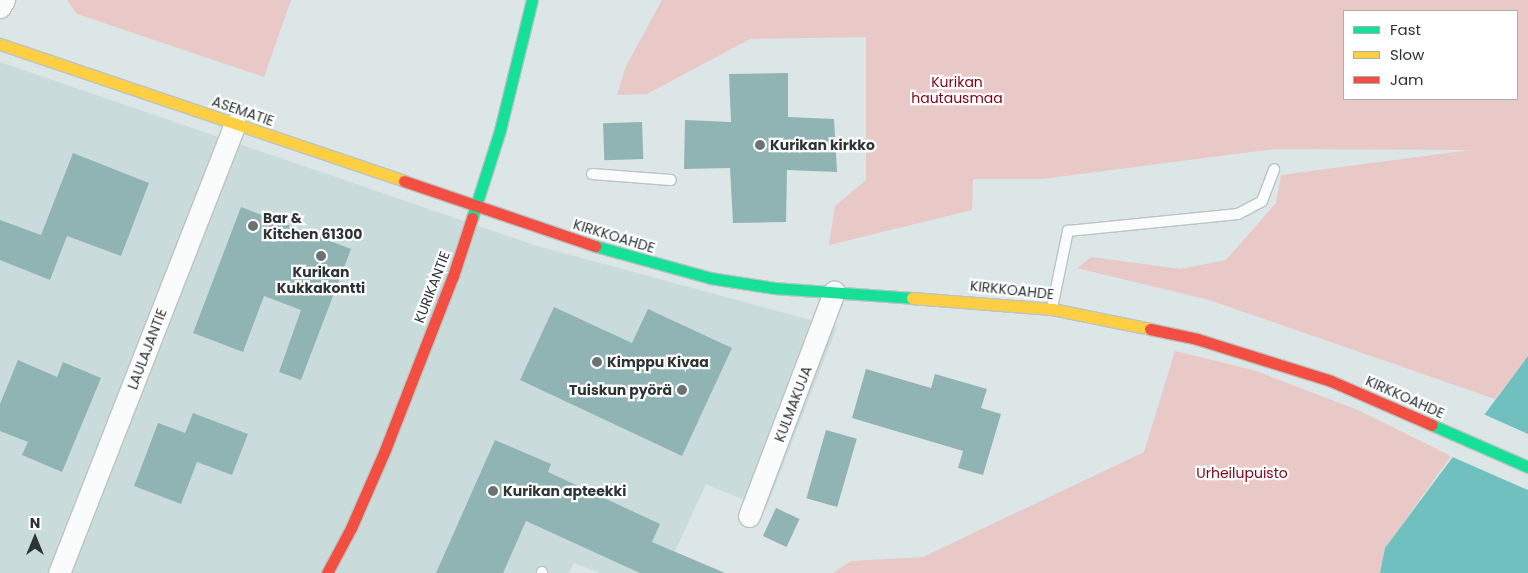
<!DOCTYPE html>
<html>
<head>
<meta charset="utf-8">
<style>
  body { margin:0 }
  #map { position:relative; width:1528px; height:573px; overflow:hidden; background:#dce6e6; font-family:Poppins,sans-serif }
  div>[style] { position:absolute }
  .built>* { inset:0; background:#c9dcdb }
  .green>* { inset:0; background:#e8c9c7 }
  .water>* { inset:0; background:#71c0c0 }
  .pier>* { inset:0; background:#dce6e6 }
  .building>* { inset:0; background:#90b4b4; transform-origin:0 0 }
  .roads { filter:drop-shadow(1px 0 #bbc3c3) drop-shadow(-1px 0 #bbc3c3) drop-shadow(0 1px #bbc3c3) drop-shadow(0 -1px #bbc3c3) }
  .lane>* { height:10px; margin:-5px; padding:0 5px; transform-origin:5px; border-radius:5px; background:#fafbfb }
  .street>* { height:21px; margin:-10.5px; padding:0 10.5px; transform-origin:10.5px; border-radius:10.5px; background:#fafbfb }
  .fast>* { height:11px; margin:-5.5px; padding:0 5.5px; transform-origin:5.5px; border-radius:5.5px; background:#16e098 }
  .slow>* { height:11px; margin:-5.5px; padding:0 5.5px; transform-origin:5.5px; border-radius:5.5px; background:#ffcf43 }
  .jam>* { height:11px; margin:-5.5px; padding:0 5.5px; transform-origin:5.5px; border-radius:5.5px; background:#f24e42 }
  .dots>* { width:14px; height:14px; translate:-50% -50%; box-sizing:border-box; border:2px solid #fff; border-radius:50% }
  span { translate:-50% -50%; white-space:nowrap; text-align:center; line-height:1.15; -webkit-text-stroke:4.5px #fff; paint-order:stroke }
  .park-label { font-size:14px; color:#7f0115 }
  .street-label { font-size:14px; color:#2d3434 }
  .poi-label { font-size:14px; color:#2d3434; font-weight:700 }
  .left { translate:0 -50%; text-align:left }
  .right { translate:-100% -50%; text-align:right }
  .legend { position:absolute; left:1343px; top:10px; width:175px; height:90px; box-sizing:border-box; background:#fff; border:1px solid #abaeae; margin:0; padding:6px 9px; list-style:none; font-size:15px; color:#2d3434 }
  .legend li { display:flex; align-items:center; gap:10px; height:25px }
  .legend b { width:25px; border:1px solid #abaeae }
  .north { position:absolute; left:10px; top:513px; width:50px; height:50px; -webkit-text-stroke:4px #fff; paint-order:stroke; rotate:0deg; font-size:14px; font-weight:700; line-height:20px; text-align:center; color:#2d3434 }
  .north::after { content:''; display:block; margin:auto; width:18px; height:22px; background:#2d3434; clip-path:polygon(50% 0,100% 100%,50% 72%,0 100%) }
</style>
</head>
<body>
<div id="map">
  <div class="built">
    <div style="clip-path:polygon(0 62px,534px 245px,837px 327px,766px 509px,706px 484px,665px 573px,600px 573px,574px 563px,569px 573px,0 573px)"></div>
  </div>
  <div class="green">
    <div style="clip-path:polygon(67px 0,291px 0,264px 77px,77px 14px)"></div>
    <div style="clip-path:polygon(evenodd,662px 0,1528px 0,1528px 356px,1495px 399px,1209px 300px,1077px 268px,1091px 257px,1180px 269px,1226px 260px,1276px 203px,1281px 175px,1470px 150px,1274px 149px,1042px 179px,973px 179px,972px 210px,829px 245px,835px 206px,866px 180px,866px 37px,750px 39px,647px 94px,617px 95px,626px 66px,662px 0,1344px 11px,1517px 11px,1517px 99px,1344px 99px,1344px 11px)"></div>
    <div style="clip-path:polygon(1175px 351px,1253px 370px,1358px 410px,1451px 456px,1385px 548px,1380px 573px,833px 573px,851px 561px,923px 557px,1144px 452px)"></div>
  </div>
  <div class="water">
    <div style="clip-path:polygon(1528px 356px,1528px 573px,1380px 573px,1385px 548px)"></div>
  </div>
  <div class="pier">
    <div style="clip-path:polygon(1481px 413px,1528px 434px,1528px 490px,1448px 455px)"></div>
  </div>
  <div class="building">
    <div style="clip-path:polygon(788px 73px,788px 117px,834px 119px,837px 172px,787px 170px,786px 222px,733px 223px,730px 168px,684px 169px,685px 120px,731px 122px,729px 74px)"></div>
    <div style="left:642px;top:122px;width:37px;height:39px;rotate:88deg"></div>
    <div style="clip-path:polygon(73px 153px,149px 183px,121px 256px,67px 236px,50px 280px,0 260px,0 220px,41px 235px)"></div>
    <div style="clip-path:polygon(241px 207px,351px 249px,301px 380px,279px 372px,301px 310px,264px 296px,243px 352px,193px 333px)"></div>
    <div style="clip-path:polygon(554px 307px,632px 343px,648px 309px,732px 348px,682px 456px,520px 380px)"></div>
    <div style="clip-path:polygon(18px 360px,57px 377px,63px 362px,101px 378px,62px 472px,22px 455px,28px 442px,0 431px,0 404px)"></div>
    <div style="clip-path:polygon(866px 369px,931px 388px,935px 374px,987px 389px,981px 408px,1001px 414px,983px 475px,958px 468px,963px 451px,852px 418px)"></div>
    <div style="clip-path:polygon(193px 413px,248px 434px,232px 475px,197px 462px,181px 504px,134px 486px,158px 423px,185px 433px)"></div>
    <div style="left:826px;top:430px;width:32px;height:71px;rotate:16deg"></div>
    <div style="clip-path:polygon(495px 440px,551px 464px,548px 472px,660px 524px,652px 542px,725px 573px,640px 573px,526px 521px,503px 573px,436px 573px)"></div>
    <div style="left:776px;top:508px;width:26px;height:31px;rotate:25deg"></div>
  </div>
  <div class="roads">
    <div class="lane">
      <div style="left:592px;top:174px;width:79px;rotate:4.3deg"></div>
      <div style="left:1052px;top:308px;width:79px;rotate:-78.3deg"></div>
      <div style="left:1068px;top:231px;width:171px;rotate:-5.7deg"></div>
      <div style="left:1238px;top:214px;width:27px;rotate:-28deg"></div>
      <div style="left:1262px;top:201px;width:34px;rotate:-69deg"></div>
      <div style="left:542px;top:573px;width:1px;rotate:-90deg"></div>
    </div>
    <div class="street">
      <div style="left:0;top:7px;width:8px;rotate:-60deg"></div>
      <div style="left:749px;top:516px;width:240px;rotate:-69.2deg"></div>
      <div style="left:59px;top:573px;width:482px;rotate:-68.6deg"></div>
    </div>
    <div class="fast">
      <div style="left:472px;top:218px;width:92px;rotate:-72.3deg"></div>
      <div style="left:500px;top:130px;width:134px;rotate:-76.2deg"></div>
      <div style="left:595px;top:246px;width:119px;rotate:15.5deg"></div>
      <div style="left:710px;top:278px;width:65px;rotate:8.9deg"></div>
      <div style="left:774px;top:288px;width:138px;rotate:4.1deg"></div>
      <div style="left:1432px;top:425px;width:105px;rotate:23.6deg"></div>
    </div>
    <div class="slow">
      <div style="left:0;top:44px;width:427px;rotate:18.7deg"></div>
      <div style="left:912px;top:298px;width:140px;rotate:4.5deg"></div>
      <div style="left:1052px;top:309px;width:100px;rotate:11.5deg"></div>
    </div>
    <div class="jam">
      <div style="left:404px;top:181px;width:202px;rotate:18.8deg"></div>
      <div style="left:1150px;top:329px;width:48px;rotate:12deg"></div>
      <div style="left:1197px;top:339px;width:140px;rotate:17.4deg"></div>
      <div style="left:1331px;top:381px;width:110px;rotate:23.5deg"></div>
      <div style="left:327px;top:573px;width:51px;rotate:-61.9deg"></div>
      <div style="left:351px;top:528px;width:85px;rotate:-66.4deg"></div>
      <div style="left:385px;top:450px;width:187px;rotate:-68.7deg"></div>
      <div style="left:453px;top:276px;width:61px;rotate:-71.9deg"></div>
    </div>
  </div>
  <div class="dots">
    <div style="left:760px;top:145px;background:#6a7272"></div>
    <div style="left:253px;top:226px;background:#6a7272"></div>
    <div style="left:321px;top:256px;background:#6a7272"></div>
    <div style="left:597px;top:362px;background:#6a7272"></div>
    <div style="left:682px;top:390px;background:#6a7272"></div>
    <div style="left:493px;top:491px;background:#6a7272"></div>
  </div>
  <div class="park-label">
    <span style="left:957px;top:90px">Kurikan<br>hautausmaa</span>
    <span style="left:1242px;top:473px">Urheilupuisto</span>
  </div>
  <div class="street-label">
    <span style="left:243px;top:111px;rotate:19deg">ASEMATIE</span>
    <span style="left:614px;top:236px;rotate:17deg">KIRKKOAHDE</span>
    <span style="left:432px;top:287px;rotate:-69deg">KURIKANTIE</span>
    <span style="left:1012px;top:290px;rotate:6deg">KIRKKOAHDE</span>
    <span style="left:147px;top:349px;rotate:-69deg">LAULAJANTIE</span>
    <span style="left:1405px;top:397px;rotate:24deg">KIRKKOAHDE</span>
    <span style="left:793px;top:404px;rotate:-69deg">KULMAKUJA</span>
  </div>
  <div class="poi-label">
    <span class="left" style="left:770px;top:145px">Kurikan kirkko</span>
    <span class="left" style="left:263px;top:226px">Bar &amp;<br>Kitchen 61300</span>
    <span style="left:321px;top:280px">Kurikan<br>Kukkakontti</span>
    <span class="left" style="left:607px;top:362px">Kimppu Kivaa</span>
    <span class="right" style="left:672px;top:390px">Tuiskun pyörä</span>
    <span class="left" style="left:503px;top:491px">Kurikan apteekki</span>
  </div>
  <ul class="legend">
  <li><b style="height:6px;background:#16e098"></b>Fast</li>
  <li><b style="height:6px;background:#ffcf43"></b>Slow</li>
  <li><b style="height:6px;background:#f24e42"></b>Jam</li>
  </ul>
  <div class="north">N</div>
</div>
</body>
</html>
